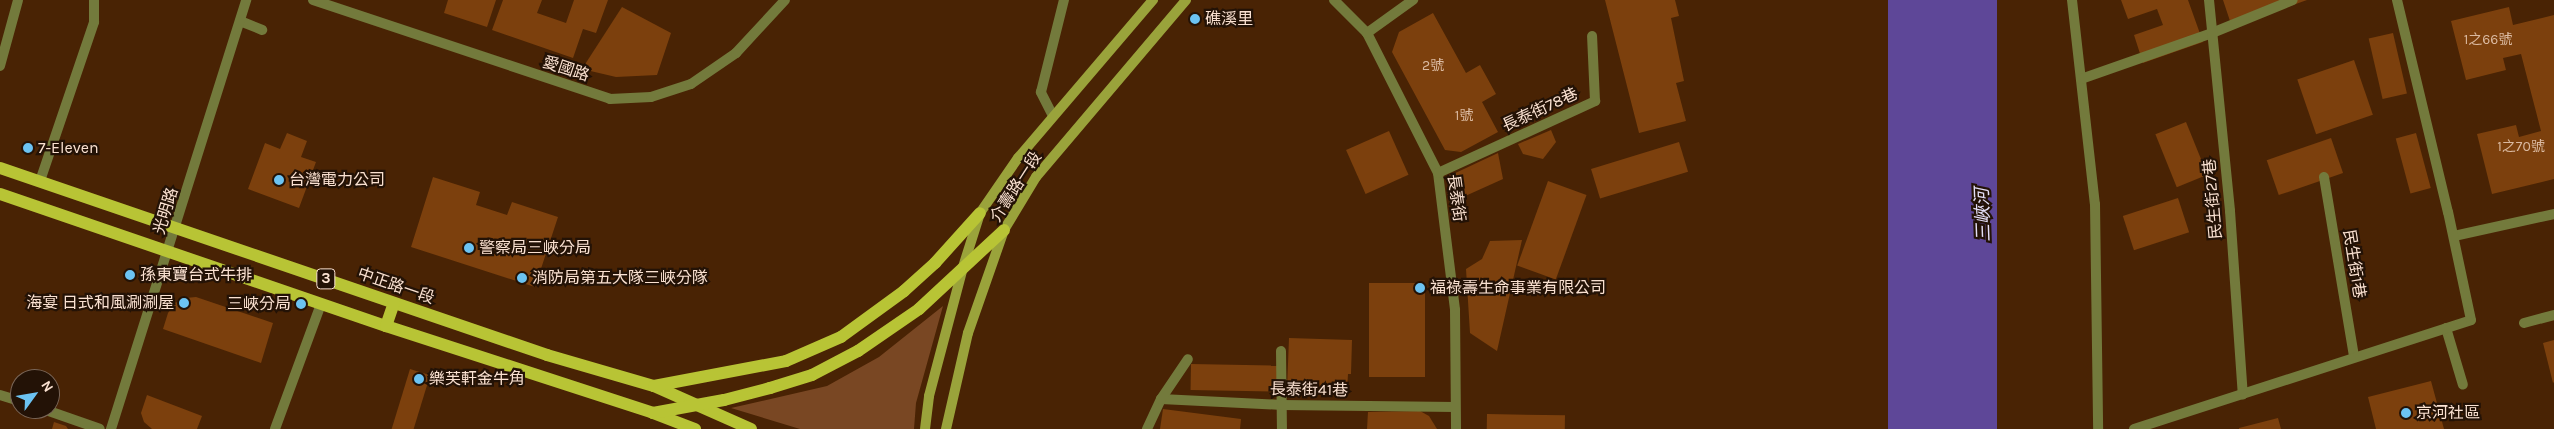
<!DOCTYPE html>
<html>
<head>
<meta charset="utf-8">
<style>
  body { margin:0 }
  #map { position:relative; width:2554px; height:429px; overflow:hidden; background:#492304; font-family:Karla,"Noto Sans TC",sans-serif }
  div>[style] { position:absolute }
  .green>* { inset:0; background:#794723 }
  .water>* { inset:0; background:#5e4798; transform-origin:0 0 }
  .building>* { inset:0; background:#7c400d; transform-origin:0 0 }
  .lane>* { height:10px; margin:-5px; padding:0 5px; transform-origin:5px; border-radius:5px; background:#737a3c }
  .street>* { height:10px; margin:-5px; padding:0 5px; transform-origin:5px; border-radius:5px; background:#737a3c }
  .secondary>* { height:10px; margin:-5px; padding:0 5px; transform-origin:5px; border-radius:5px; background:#9aa33b }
  .primary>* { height:12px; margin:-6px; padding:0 6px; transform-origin:6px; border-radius:6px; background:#b8c435 }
  .dots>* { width:14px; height:14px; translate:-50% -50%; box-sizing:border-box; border:2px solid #231206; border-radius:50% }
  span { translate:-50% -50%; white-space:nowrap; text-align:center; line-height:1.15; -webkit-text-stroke:4.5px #231206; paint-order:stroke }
  .number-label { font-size:14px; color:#dab9a0 }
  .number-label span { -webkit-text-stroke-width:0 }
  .shield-label span { padding:1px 4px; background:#231206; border:1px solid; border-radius:4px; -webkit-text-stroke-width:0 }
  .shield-label { font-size:15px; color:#fae1d1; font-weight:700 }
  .poi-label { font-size:16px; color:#fae1d1 }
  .left { translate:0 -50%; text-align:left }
  .right { translate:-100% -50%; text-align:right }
  .street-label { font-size:16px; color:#fae1d1 }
  .water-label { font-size:18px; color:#e4dff7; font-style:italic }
  .north { position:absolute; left:10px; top:369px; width:50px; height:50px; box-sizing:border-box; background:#231206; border:1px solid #796557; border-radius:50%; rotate:58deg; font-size:14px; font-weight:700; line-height:20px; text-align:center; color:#fae1d1 }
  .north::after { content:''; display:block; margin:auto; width:18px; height:22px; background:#6cc3f2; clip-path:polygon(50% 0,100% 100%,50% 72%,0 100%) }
</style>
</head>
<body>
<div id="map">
  <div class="green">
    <div style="clip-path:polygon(943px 306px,916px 403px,914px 429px,800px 429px,731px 408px,827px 386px,879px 357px)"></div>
  </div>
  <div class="water">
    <div style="left:1888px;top:0;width:109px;height:429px"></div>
  </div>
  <div class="building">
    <div style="clip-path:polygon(448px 0,496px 0,487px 27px,444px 13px)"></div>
    <div style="clip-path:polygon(503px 0,542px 0,537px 13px,566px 23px,574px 0,608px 0,596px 33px,583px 29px,573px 58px,492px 30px)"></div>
    <div style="clip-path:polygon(1605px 0,1675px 0,1679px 16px,1671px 18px,1684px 81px,1676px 83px,1686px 121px,1639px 133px)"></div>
    <div style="clip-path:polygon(2121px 0,2188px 0,2203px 42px,2143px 63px,2134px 35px,2163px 25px,2157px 9px,2128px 19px)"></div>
    <div style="clip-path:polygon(2223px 0,2307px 0,2232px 27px)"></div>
    <div style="clip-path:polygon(622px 7px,671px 33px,657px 75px,616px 77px,582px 69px)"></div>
    <div style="clip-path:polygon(2509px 7px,2513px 25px,2554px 15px,2554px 179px,2492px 194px,2477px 134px,2516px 125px,2519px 137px,2541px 131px,2521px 54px,2503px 58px,2506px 70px,2466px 80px,2451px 21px)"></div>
    <div style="clip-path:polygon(1433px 13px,1466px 73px,1480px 65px,1496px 94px,1482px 102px,1498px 132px,1461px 152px,1445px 150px,1392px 52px,1399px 32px)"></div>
    <div style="left:2393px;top:33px;width:62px;height:25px;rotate:77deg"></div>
    <div style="left:2354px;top:60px;width:58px;height:60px;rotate:71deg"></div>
    <div style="left:2186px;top:122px;width:57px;height:33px;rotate:68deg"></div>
    <div style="clip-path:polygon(1551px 130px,1556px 142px,1543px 159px,1523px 154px,1518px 144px)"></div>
    <div style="left:1389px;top:131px;width:48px;height:47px;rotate:66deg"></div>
    <div style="clip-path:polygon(287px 133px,307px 141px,301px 157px,316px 162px,299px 208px,248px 189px,265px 143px,280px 149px)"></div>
    <div style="left:2416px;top:133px;width:57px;height:21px;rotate:75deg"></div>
    <div style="left:2331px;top:138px;width:37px;height:68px;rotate:71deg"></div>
    <div style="left:1679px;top:142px;width:31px;height:92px;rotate:73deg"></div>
    <div style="clip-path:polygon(1498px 153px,1503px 179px,1452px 202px,1449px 176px)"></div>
    <div style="clip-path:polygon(433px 177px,480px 192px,476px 205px,507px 215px,512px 202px,558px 217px,535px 287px,411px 247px)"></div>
    <div style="left:1548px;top:181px;width:41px;height:90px;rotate:20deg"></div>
    <div style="left:2178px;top:198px;width:36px;height:58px;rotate:72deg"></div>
    <div style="clip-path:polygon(1522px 240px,1497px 351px,1470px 333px,1466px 269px,1482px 259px,1490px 241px)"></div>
    <div style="left:1369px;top:283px;width:56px;height:94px"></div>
    <div style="clip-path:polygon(196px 297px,273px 323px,261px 363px,163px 329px,168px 313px,175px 303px,186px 298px)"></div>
    <div style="clip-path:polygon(1289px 338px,1352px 340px,1351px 374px,1348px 374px,1347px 391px,1287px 389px)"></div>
    <div style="clip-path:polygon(2554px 340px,2554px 382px,2553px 383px,2543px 343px)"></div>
    <div style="left:1191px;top:364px;width:87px;height:26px;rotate:1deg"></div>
    <div style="left:410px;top:369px;width:21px;height:63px;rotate:17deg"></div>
    <div style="clip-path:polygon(2431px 381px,2444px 429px,2376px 429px,2368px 397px)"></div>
    <div style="clip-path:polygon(147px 395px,202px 416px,197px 429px,152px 429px,144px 422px,141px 413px)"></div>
    <div style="clip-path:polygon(1163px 409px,1241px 419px,1240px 429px,1160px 429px)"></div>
    <div style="clip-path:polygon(1420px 411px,1429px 416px,1437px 429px,1367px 429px,1368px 412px)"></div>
    <div style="left:1487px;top:414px;width:78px;height:15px;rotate:1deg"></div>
    <div style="clip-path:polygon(2278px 418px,2281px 429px,2239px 429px,2239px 428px)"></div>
    <div style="clip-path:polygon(54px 422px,66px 426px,68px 429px,52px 429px)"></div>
  </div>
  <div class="lane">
    <div style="left:2072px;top:0;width:205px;rotate:83.6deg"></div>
    <div style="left:2095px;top:204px;width:225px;rotate:89.2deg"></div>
    <div style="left:2397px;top:0;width:218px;rotate:76.5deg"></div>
    <div style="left:240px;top:21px;width:24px;rotate:22deg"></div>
    <div style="left:2081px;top:79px;width:139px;rotate:-19.3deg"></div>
    <div style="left:2212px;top:33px;width:87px;rotate:-22.2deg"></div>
    <div style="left:2324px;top:177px;width:181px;rotate:80.5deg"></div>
    <div style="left:2524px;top:323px;width:31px;rotate:-15deg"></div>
    <div style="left:2446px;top:328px;width:59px;rotate:73.4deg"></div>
    <div style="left:1281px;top:351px;width:78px;rotate:89.3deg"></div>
    <div style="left:1161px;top:399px;width:121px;rotate:2.8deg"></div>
    <div style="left:1282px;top:405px;width:173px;rotate:0.7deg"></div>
    <div style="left:1147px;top:429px;width:33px;rotate:-65deg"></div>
    <div style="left:1161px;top:399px;width:48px;rotate:-56deg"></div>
  </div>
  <div class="street">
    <div style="left:313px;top:0;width:313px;rotate:18.4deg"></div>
    <div style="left:610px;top:99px;width:41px;rotate:-2.8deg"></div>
    <div style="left:651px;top:97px;width:42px;rotate:-18deg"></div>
    <div style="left:691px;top:84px;width:55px;rotate:-34.6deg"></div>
    <div style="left:736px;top:53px;width:72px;rotate:-47.2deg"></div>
    <div style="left:1334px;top:0;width:47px;rotate:45deg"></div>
    <div style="left:1367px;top:33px;width:157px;rotate:63.1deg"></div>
    <div style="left:1438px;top:173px;width:138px;rotate:82.9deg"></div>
    <div style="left:1455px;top:310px;width:119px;rotate:89.5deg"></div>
    <div style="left:2209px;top:0;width:212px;rotate:84.3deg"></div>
    <div style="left:2230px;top:211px;width:184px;rotate:86deg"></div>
    <div style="left:1367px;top:33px;width:57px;rotate:-35.7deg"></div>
    <div style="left:0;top:66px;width:68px;rotate:-74.7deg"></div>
    <div style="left:1053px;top:116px;width:27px;rotate:-117deg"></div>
    <div style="left:1041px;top:92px;width:95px;rotate:-76deg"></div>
    <div style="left:1438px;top:173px;width:173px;rotate:-24.6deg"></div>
    <div style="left:1595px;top:101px;width:65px;rotate:-92.6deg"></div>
    <div style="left:40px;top:181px;width:168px;rotate:-71.2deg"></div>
    <div style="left:94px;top:22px;width:22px;rotate:-90deg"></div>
    <div style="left:2454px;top:236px;width:102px;rotate:-12.4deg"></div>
    <div style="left:0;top:395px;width:21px;rotate:17deg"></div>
    <div style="left:43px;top:409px;width:60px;rotate:19.3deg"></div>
    <div style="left:111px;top:429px;width:450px;rotate:-72.5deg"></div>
    <div style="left:275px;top:429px;width:133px;rotate:-69.8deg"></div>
    <div style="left:2134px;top:429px;width:354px;rotate:-17.9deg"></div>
    <div style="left:2471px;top:320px;width:110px;rotate:-102deg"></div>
  </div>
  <div class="secondary">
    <div style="left:925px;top:429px;width:33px;rotate:-83deg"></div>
    <div style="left:929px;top:396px;width:133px;rotate:-75.2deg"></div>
    <div style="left:963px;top:267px;width:57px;rotate:-72.5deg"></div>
    <div style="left:980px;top:213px;width:67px;rotate:-55.4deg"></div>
    <div style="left:1018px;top:158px;width:208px;rotate:-49.5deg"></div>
    <div style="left:946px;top:429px;width:98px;rotate:-77.1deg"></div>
    <div style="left:968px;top:333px;width:109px;rotate:-70.7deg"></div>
    <div style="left:1004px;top:230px;width:62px;rotate:-58.9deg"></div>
    <div style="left:1036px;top:177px;width:232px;rotate:-49.7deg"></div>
  </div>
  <div class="primary">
    <div style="left:0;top:168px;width:578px;rotate:18.87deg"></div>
    <div style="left:547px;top:355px;width:111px;rotate:16.2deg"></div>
    <div style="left:654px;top:386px;width:106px;rotate:23.9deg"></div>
    <div style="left:0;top:194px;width:408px;rotate:18.9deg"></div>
    <div style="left:386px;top:326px;width:281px;rotate:18deg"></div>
    <div style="left:653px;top:413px;width:45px;rotate:20.9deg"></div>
    <div style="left:386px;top:326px;width:24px;rotate:-71deg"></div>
    <div style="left:654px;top:386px;width:134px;rotate:-10.7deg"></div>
    <div style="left:786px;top:361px;width:60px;rotate:-23.6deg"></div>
    <div style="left:841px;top:337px;width:78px;rotate:-36.1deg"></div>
    <div style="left:904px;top:291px;width:42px;rotate:-42.1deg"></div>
    <div style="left:935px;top:263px;width:67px;rotate:-48deg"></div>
    <div style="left:653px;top:413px;width:72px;rotate:-10.4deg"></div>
    <div style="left:724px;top:400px;width:48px;rotate:-14.6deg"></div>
    <div style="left:770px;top:388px;width:44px;rotate:-17.2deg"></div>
    <div style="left:812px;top:375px;width:52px;rotate:-27.6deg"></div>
    <div style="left:858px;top:351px;width:74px;rotate:-34.5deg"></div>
    <div style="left:919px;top:309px;width:116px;rotate:-42.9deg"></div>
  </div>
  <div class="dots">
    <div style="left:1195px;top:19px;background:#6cc3f2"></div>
    <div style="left:28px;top:148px;background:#6cc3f2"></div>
    <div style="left:279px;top:180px;background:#6cc3f2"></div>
    <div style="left:469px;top:248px;background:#6cc3f2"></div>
    <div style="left:130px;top:275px;background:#6cc3f2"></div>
    <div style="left:522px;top:278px;background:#6cc3f2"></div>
    <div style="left:1420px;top:288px;background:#6cc3f2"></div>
    <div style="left:184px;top:303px;background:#6cc3f2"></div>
    <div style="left:301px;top:304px;background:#6cc3f2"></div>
    <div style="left:419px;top:379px;background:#6cc3f2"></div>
    <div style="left:2406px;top:413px;background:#6cc3f2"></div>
  </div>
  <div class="number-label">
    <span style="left:2488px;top:40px">1之66號</span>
    <span style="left:1433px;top:66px">2號</span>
    <span style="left:1464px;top:116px">1號</span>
    <span style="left:2521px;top:147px">1之70號</span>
  </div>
  <div class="shield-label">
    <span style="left:326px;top:279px">3</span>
  </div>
  <div class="poi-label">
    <span class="left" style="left:1205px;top:19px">礁溪里</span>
    <span class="left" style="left:38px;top:148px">7-Eleven</span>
    <span class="left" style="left:289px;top:180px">台灣電力公司</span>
    <span class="left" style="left:479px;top:248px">警察局三峽分局</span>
    <span class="left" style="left:140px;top:275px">孫東寶台式牛排</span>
    <span class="left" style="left:532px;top:278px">消防局第五大隊三峽分隊</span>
    <span class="left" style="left:1430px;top:288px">福祿壽生命事業有限公司</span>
    <span class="right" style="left:174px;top:303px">海宴 日式和風涮涮屋</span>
    <span class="right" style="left:291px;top:304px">三峽分局</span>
    <span class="left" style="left:429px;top:379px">樂芙軒金牛角</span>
    <span class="left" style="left:2416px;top:413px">京河社區</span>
  </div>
  <div class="street-label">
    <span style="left:566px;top:69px;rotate:18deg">愛國路</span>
    <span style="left:1540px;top:110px;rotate:-25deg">長泰街78巷</span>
    <span style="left:1016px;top:187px;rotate:-57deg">介壽路一段</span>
    <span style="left:1456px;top:198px;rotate:82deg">長泰街</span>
    <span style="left:2213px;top:199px;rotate:-95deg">民生街27巷</span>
    <span style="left:166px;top:211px;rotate:-73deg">光明路</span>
    <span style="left:2354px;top:264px;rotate:81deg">民生街1巷</span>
    <span style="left:396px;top:286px;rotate:19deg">中正路一段</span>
    <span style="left:1309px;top:390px;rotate:1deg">長泰街41巷</span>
  </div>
  <div class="water-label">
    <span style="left:1983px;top:215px;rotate:-92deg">三峽河</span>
  </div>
  <div class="north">N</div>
</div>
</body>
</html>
